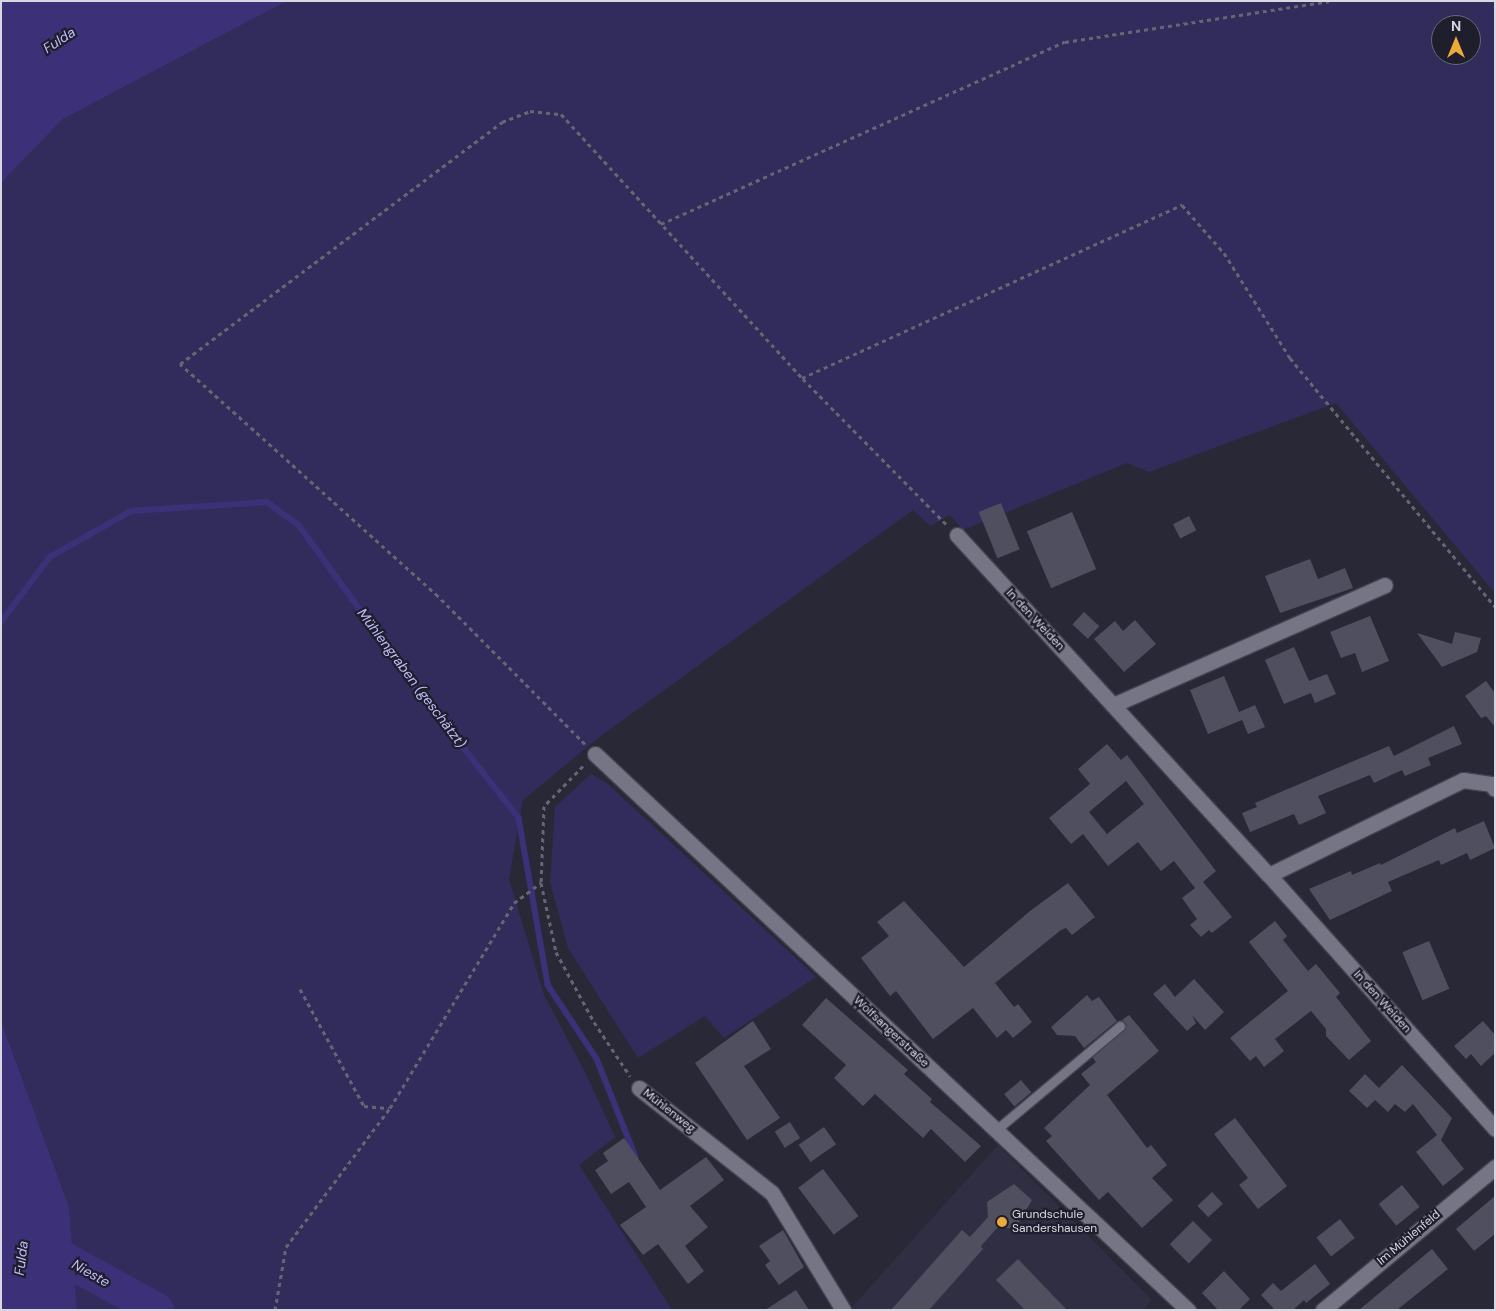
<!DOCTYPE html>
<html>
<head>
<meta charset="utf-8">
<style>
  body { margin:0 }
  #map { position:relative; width:1496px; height:1311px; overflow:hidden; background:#282837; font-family:"DM Sans",sans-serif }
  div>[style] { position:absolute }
  .built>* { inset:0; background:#302e43 }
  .green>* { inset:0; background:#322c5c }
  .water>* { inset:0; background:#3c3178 }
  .stream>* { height:5.5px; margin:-2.75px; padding:0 2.75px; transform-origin:2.75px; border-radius:2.75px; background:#3c3178 }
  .river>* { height:34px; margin:-17px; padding:0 17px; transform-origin:17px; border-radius:17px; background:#3c3178 }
  .building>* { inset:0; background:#504f60; transform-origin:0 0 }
  .path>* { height:3px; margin-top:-1.5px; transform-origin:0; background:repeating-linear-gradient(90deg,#666673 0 4px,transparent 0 8px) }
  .roads { filter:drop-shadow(1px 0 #454451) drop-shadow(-1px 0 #454451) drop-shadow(0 1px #454451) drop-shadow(0 -1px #454451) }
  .lane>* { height:9px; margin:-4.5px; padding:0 4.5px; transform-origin:4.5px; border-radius:4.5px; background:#757586 }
  .street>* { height:15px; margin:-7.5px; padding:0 7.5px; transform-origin:7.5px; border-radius:7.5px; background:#757586 }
  .dots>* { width:14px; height:14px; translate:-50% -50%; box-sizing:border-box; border:2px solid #1f1e2c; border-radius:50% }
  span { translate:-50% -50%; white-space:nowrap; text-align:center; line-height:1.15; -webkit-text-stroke:4.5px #1f1e2c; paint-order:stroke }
  .street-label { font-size:12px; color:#d8d8e2 }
  .poi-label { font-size:12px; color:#d8d8e2 }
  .left { translate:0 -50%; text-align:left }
  .water-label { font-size:14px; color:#c0bdfc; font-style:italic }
  .frame { position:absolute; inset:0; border:2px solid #d8d8e2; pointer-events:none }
  .north { position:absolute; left:1431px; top:15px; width:50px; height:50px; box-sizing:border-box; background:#1f1e2c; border:1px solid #696875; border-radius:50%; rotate:0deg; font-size:14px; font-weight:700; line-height:20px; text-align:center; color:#d8d8e2 }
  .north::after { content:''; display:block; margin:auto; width:18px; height:22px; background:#ebaa39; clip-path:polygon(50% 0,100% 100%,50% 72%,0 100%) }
</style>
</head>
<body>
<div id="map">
  <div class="built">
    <div style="clip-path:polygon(998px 1145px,1151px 1299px,1144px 1310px,853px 1310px,852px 1307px)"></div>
  </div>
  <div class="green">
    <div style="clip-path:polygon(evenodd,287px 1px,1495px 1px,1495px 593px,1336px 403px,1149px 472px,1127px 463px,963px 530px,950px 515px,930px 526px,913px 510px,598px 738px,523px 800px,509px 879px,544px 995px,586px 1074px,615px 1137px,579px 1165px,672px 1310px,77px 1310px,69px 1207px,1px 1021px,1px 183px,63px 119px,287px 1px,1441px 25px,1471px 25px,1471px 55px,1441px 55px,1441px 25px)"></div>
    <div style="clip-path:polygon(591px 774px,607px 783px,816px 977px,724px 1038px,705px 1016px,638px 1058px,568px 948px,550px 882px,555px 807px)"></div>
  </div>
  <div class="water">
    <div style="clip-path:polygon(1px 1px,287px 1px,63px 119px,1px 183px)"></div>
    <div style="clip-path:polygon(1px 1021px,69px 1207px,77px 1310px,1px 1310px)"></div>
  </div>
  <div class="stream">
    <div style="left:1px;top:622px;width:81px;rotate:-53deg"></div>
    <div style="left:50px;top:557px;width:93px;rotate:-29.6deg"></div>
    <div style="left:131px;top:511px;width:136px;rotate:-3.8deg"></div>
    <div style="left:267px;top:502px;width:39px;rotate:36deg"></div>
    <div style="left:299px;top:525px;width:210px;rotate:54.1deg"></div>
    <div style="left:422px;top:695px;width:157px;rotate:51.7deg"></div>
    <div style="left:519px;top:818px;width:169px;rotate:80.1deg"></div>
    <div style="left:548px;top:985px;width:89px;rotate:56.5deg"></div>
    <div style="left:597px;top:1059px;width:105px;rotate:68.3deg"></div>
  </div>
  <div class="river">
    <div style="left:32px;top:1241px;width:143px;rotate:28.9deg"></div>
  </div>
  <div class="building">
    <div style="left:1001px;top:503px;width:50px;height:24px;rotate:68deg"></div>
    <div style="left:1072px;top:512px;width:62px;height:49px;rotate:67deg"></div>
    <div style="left:1189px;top:516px;width:16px;height:18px;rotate:63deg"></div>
    <div style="clip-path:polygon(1310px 559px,1318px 579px,1345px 568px,1353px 588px,1280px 613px,1265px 576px)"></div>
    <div style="left:1084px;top:612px;width:21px;height:17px;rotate:43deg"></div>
    <div style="clip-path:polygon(1370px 616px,1389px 661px,1362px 672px,1355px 653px,1341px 658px,1330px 632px)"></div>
    <div style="clip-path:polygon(1135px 620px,1156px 644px,1124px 672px,1094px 639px,1115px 621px,1123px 631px)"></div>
    <div style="clip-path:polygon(1455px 632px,1481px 638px,1477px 652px,1442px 667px,1417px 633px,1452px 644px)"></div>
    <div style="clip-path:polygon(1294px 647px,1309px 681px,1327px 674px,1336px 694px,1315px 703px,1311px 693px,1284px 704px,1265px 660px)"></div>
    <div style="clip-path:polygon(1224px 676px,1239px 712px,1255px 705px,1265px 727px,1248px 734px,1242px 720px,1208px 734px,1190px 690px)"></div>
    <div style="clip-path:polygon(1486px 681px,1495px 693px,1495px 727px,1486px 716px,1481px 718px,1465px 696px)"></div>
    <div style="clip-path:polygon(1454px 726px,1462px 744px,1428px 758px,1431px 765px,1405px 776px,1402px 770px,1374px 783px,1370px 775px,1318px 796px,1326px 813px,1299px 825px,1294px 814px,1250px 832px,1242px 813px,1257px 807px,1255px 803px,1389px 746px,1394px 756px)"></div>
    <div style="clip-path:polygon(evenodd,1107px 744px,1121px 760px,1127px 755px,1216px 871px,1203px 882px,1232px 917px,1212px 933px,1209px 930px,1201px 937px,1190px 925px,1197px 919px,1182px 898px,1195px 888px,1174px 861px,1161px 871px,1138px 842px,1108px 866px,1083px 834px,1071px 844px,1049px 818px,1090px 784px,1078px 769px,1107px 744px,1126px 781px,1144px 804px,1107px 834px,1089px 812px,1126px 781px)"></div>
    <div style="clip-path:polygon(1484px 821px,1495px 848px,1470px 860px,1467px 853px,1441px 865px,1439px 860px,1388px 882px,1392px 891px,1330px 920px,1309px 889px,1351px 871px,1352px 875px,1380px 863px,1381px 865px,1455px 828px,1457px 833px)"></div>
    <div style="clip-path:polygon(1068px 883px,1095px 917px,1072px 935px,1066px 928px,1061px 930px,995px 983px,1014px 1007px,1018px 1004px,1032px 1022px,1013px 1038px,1006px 1030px,997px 1038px,973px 1008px,933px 1039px,896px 991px,890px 996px,861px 958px,889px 936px,877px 922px,904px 901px,964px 967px,1030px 911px)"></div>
    <div style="clip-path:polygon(1275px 921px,1287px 936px,1283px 940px,1308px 971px,1316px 964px,1340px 993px,1336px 997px,1371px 1041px,1349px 1060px,1326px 1036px,1326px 1029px,1311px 1011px,1275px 1039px,1284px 1051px,1264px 1067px,1256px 1056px,1250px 1061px,1230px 1038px,1288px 991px,1249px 942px)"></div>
    <div style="left:1429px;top:941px;width:52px;height:29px;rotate:67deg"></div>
    <div style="clip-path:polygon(1194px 979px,1224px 1012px,1205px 1030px,1192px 1015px,1196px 1023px,1187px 1031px,1153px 994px,1165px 984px,1175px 997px)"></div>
    <div style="clip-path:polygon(1087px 995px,1092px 1001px,1099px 997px,1117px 1021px,1084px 1048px,1075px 1036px,1057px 1035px,1051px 1027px)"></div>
    <div style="clip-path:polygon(826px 998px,908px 1070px,904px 1074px,932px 1099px,930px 1102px,981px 1146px,965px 1162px,931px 1129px,923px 1138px,875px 1094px,863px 1106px,834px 1078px,846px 1065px,802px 1025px)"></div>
    <div style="clip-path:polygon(1129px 1015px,1159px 1051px,1107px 1095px,1147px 1148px,1151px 1145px,1167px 1165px,1152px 1178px,1173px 1200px,1142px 1228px,1108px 1192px,1099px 1200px,1046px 1141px,1052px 1136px,1044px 1128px,1090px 1085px,1081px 1074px,1096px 1062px,1092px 1057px,1124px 1030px,1126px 1024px,1122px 1020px)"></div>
    <div style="clip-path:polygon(753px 1021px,771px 1049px,744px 1066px,780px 1118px,747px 1140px,695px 1063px)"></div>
    <div style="clip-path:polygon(1483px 1021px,1495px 1035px,1495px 1053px,1481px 1066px,1471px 1054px,1466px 1059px,1454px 1046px)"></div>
    <div style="clip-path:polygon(1402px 1065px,1452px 1118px,1441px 1140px,1464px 1169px,1443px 1186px,1416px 1152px,1437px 1135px,1413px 1104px,1405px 1112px,1395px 1104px,1388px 1112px,1375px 1100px,1367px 1108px,1349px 1091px,1365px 1074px,1379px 1088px)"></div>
    <div style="left:1021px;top:1080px;width:16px;height:22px;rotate:50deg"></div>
    <div style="clip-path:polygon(1235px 1118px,1287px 1186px,1258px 1209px,1239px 1185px,1248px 1178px,1214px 1134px)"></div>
    <div style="left:790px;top:1122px;width:19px;height:18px;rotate:58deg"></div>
    <div style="left:824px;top:1127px;width:21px;height:31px;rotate:55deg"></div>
    <div style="clip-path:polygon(624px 1138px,660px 1190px,706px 1157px,724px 1180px,690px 1206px,708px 1227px,685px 1246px,704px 1271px,688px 1284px,658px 1244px,643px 1255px,620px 1225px,646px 1207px,629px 1182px,611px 1194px,595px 1170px,608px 1161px,603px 1153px)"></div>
    <div style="left:823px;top:1169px;width:59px;height:31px;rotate:53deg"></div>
    <div style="clip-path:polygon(1014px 1184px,1032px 1200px,1015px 1229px,998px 1227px,981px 1246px,983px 1249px,929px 1310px,891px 1310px,962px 1230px,970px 1237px,988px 1217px,987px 1202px)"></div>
    <div style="left:1402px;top:1185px;width:28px;height:30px;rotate:51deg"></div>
    <div style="left:1212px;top:1192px;width:16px;height:20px;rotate:47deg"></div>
    <div style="clip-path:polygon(1495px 1196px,1495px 1234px,1474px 1251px,1456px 1229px)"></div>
    <div style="left:1340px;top:1219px;width:24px;height:30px;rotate:52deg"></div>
    <div style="left:1193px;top:1221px;width:27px;height:33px;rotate:45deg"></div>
    <div style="clip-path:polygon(783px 1230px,804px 1267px,779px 1285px,765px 1265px,770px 1261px,759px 1246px)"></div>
    <div style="clip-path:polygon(1432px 1249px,1448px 1269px,1397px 1310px,1359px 1310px)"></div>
    <div style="clip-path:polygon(1018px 1259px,1067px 1310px,1025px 1310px,996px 1280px)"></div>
    <div style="clip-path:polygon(1315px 1264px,1330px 1284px,1306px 1303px,1304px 1300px,1293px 1310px,1275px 1310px,1261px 1295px,1273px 1283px,1281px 1291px)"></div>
    <div style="clip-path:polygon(1224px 1271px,1250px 1299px,1239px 1310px,1218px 1310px,1202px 1293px)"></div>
    <div style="clip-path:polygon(796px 1290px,809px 1310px,765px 1310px)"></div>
  </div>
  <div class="path">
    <div style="left:661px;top:224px;width:443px;rotate:-24.3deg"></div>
    <div style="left:1065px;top:42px;width:267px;rotate:-8.8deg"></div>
    <div style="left:946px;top:524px;width:205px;rotate:-134.6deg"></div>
    <div style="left:802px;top:378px;width:418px;rotate:-24.5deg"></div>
    <div style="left:1182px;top:205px;width:64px;rotate:48.8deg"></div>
    <div style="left:1224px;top:253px;width:124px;rotate:57.8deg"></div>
    <div style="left:1290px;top:358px;width:323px;rotate:50.5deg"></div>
    <div style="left:585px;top:744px;width:209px;rotate:-134.8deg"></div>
    <div style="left:438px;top:596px;width:347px;rotate:-138deg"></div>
    <div style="left:180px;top:364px;width:403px;rotate:-36.9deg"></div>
    <div style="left:502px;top:122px;width:30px;rotate:-21deg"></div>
    <div style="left:530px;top:111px;width:31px;rotate:6deg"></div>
    <div style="left:561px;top:114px;width:357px;rotate:47.6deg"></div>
    <div style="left:583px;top:766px;width:56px;rotate:134.3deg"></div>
    <div style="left:544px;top:806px;width:77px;rotate:92.2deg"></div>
    <div style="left:541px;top:883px;width:71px;rotate:77.7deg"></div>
    <div style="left:556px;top:952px;width:80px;rotate:61.5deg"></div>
    <div style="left:594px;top:1022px;width:65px;rotate:56.3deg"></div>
    <div style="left:300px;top:989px;width:133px;rotate:61.3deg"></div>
    <div style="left:364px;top:1106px;width:25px;rotate:5deg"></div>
    <div style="left:275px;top:1310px;width:64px;rotate:-80.1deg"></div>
    <div style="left:286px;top:1247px;width:174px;rotate:-53.2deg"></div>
    <div style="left:390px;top:1108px;width:240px;rotate:-58.8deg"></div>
    <div style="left:514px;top:903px;width:34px;rotate:-37deg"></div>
  </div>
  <div class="roads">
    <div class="lane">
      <div style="left:996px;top:1130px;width:162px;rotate:-40deg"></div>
    </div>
    <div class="street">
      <div style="left:957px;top:535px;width:461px;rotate:47.5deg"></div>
      <div style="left:1269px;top:875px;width:340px;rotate:48.3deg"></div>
      <div style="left:1113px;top:705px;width:297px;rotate:-23.8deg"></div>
      <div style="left:595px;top:754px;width:813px;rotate:43.16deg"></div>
      <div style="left:1269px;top:875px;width:216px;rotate:-26.1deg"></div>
      <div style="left:1463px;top:780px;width:28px;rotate:8deg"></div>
      <div style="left:1491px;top:784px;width:6px;rotate:51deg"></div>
      <div style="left:639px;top:1088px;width:169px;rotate:38.3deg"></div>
      <div style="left:772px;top:1193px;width:137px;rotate:58.7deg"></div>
      <div style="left:1323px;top:1310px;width:224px;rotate:-39.7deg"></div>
    </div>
  </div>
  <div class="dots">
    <div style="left:1002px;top:1222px;background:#ebaa39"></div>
  </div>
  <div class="street-label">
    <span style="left:1035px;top:620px;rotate:47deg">In den Weiden</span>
    <span style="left:1382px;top:1002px;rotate:48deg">In den Weiden</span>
    <span style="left:891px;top:1032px;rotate:43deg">Wolfsangerstraße</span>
    <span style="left:669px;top:1111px;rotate:38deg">Mühlenweg</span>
    <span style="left:1409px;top:1238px;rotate:-40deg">Im Mühlenfeld</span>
  </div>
  <div class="poi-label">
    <span class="left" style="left:1012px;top:1222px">Grundschule<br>Sandershausen</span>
  </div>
  <div class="water-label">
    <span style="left:59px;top:40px;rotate:-33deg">Fulda</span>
    <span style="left:412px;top:678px;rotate:53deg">Mühlengraben (geschätzt)</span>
    <span style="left:21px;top:1258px;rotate:-83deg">Fulda</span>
    <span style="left:91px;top:1273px;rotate:29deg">Nieste</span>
  </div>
  <div class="frame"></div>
  <div class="north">N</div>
</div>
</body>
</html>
